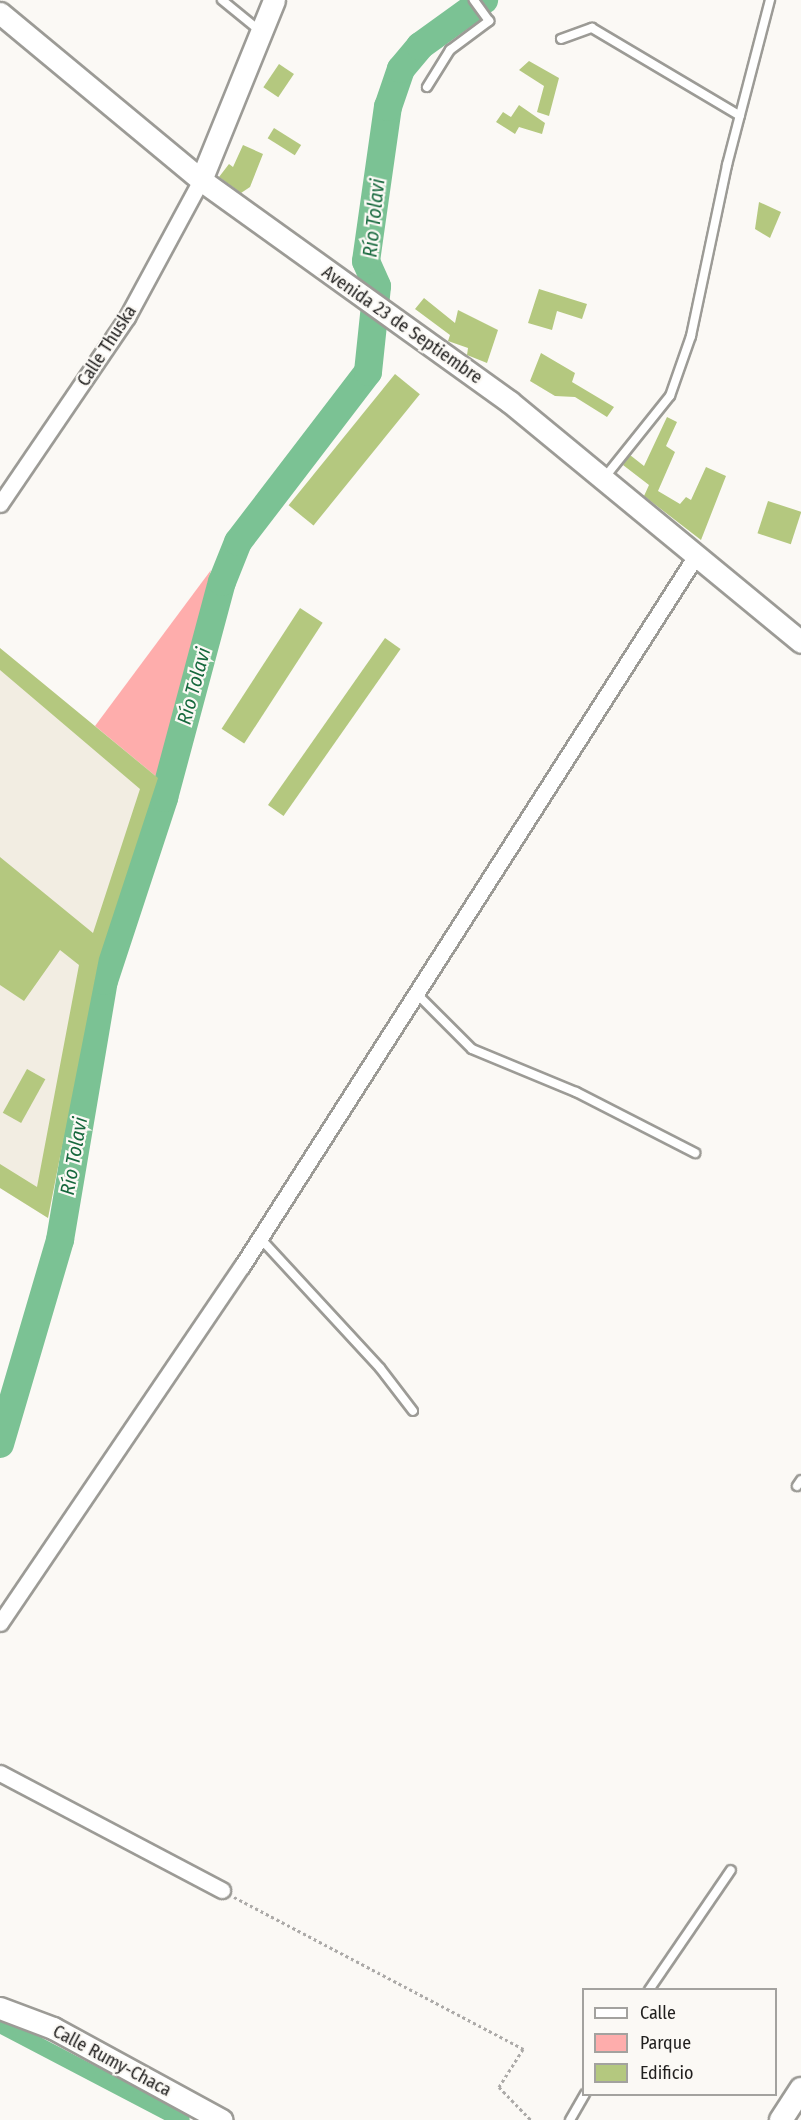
<!DOCTYPE html>
<html>
<head>
<meta charset="utf-8">
<style>
  body { margin:0 }
  #map { position:relative; width:801px; height:2120px; overflow:hidden; background:#fbf9f5; font-family:"Fira Sans Condensed",sans-serif }
  div>[style] { position:absolute }
  .built>* { inset:0; background:#f2ede2 }
  .green>* { inset:0; background:#feadac }
  .canal>* { height:16px; margin:-8px; padding:0 8px; transform-origin:8px; border-radius:8px; background:#7bc294 }
  .river>* { height:28px; margin:-14px; padding:0 14px; transform-origin:14px; border-radius:14px; background:#7bc294 }
  .building>* { inset:0; background:#b4c87f; transform-origin:0 0 }
  .path>* { height:3px; margin-top:-1.5px; transform-origin:0; background:repeating-linear-gradient(90deg,#acaaa8 0 3px,transparent 0 6px) }
  .roads { filter:drop-shadow(2px 0 #9c9b96) drop-shadow(-2px 0 #9c9b96) drop-shadow(0 2px #9c9b96) drop-shadow(0 -2px #9c9b96) }
  .lane>* { height:8px; margin:-4px; padding:0 4px; transform-origin:4px; border-radius:4px; background:#fff }
  .street>* { height:15px; margin:-7.5px; padding:0 7.5px; transform-origin:7.5px; border-radius:7.5px; background:#fff }
  .secondary>* { height:21px; margin:-10.5px; padding:0 10.5px; transform-origin:10.5px; border-radius:10.5px; background:#fff }
  .primary>* { height:22px; margin:-11px; padding:0 11px; transform-origin:11px; border-radius:11px; background:#fff }
  span { translate:-50% -50%; white-space:nowrap; text-align:center; line-height:1.15; -webkit-text-stroke:4.5px #fbf9f5; paint-order:stroke }
  .street-label { font-size:18px; color:#201f1e }
  .water-label { font-size:20px; color:#16683d; font-style:italic }
  .legend { position:absolute; left:582px; top:1988px; width:195px; height:108px; box-sizing:border-box; background:#fbf9f5; border:2px solid #a3a29f; margin:0; padding:8px 10px; list-style:none; font-size:18px; color:#201f1e }
  .legend li { display:flex; align-items:center; gap:12px; height:30px }
  .legend b { width:30px; border:2px solid #a3a29f }
</style>
</head>
<body>
<div id="map">
  <div class="built">
    <div style="clip-path:polygon(0 648px,158px 778px,99px 958px,48px 1218px,0 1188px)"></div>
  </div>
  <div class="green">
    <div style="clip-path:polygon(211px 570px,158px 778px,95px 726px)"></div>
  </div>
  <div class="canal">
    <div style="left:0;top:2025px;width:205px;rotate:27.6deg"></div>
  </div>
  <div class="river">
    <div style="left:0;top:1444px;width:213px;rotate:-73.6deg"></div>
    <div style="left:60px;top:1240px;width:263px;rotate:-80.4deg"></div>
    <div style="left:104px;top:981px;width:193px;rotate:-71.8deg"></div>
    <div style="left:164px;top:798px;width:224px;rotate:-75deg"></div>
    <div style="left:222px;top:582px;width:43px;rotate:-68.2deg"></div>
    <div style="left:238px;top:542px;width:214px;rotate:-52.6deg"></div>
    <div style="left:368px;top:372px;width:86px;rotate:-84deg"></div>
    <div style="left:377px;top:286px;width:27px;rotate:-114deg"></div>
    <div style="left:366px;top:261px;width:156px;rotate:-81.9deg"></div>
    <div style="left:388px;top:107px;width:40px;rotate:-71.1deg"></div>
    <div style="left:401px;top:69px;width:30px;rotate:-50deg"></div>
    <div style="left:420px;top:46px;width:79px;rotate:-35.7deg"></div>
  </div>
  <div class="building">
    <div style="clip-path:polygon(529px 61px,559px 78px,549px 116px,537px 112px,544px 86px,519px 70px)"></div>
    <div style="left:279px;top:64px;width:18px;height:28px;rotate:34deg"></div>
    <div style="clip-path:polygon(519px 105px,545px 123px,542px 134px,519px 127px,515px 134px,496px 122px,503px 112px,511px 117px)"></div>
    <div style="left:274px;top:128px;width:32px;height:12px;rotate:32deg"></div>
    <div style="clip-path:polygon(243px 145px,263px 154px,250px 187px,241px 193px,219px 177px,229px 164px,233px 167px)"></div>
    <div style="clip-path:polygon(759px 202px,781px 212px,770px 238px,755px 229px)"></div>
    <div style="clip-path:polygon(539px 289px,587px 304px,582px 319px,557px 311px,552px 330px,528px 323px)"></div>
    <div style="clip-path:polygon(424px 298px,455px 323px,458px 310px,498px 330px,487px 363px,467px 355px,468px 348px,448px 341px,450px 335px,415px 309px)"></div>
    <div style="clip-path:polygon(541px 353px,575px 373px,572px 382px,614px 407px,607px 417px,575px 397px,555px 396px,530px 381px)"></div>
    <div style="left:395px;top:374px;width:32px;height:169px;rotate:39deg"></div>
    <div style="clip-path:polygon(667px 417px,677px 422px,666px 446px,675px 452px,658px 491px,680px 504px,686px 497px,691px 500px,706px 467px,726px 476px,701px 540px,644px 496px,649px 485px,623px 465px,630px 455px,644px 466px)"></div>
    <div style="left:768px;top:501px;width:35px;height:34px;rotate:18deg"></div>
    <div style="left:300px;top:608px;width:27px;height:144px;rotate:33deg"></div>
    <div style="left:385px;top:638px;width:19px;height:204px;rotate:35deg"></div>
    <div style="clip-path:polygon(0 648px,158px 778px,99px 958px,48px 1218px,0 1188px,0 1164px,37px 1187px,79px 965px,60px 950px,24px 1001px,0 985px,0 857px,93px 933px,140px 789px,0 670px)"></div>
    <div style="left:27px;top:1069px;width:21px;height:50px;rotate:29deg"></div>
  </div>
  <div class="path">
    <div style="left:234px;top:1897px;width:327px;rotate:27.7deg"></div>
    <div style="left:523px;top:2049px;width:45px;rotate:122.3deg"></div>
    <div style="left:499px;top:2087px;width:46px;rotate:45.9deg"></div>
  </div>
  <div class="roads">
    <div class="lane">
      <div style="left:222px;top:0;width:49px;rotate:39.2deg"></div>
      <div style="left:561px;top:39px;width:33px;rotate:-20deg"></div>
      <div style="left:592px;top:28px;width:172px;rotate:30.7deg"></div>
      <div style="left:427px;top:87px;width:44px;rotate:-58.1deg"></div>
      <div style="left:450px;top:50px;width:49px;rotate:-36.6deg"></div>
      <div style="left:489px;top:21px;width:26px;rotate:-126deg"></div>
      <div style="left:605px;top:477px;width:104px;rotate:-51.3deg"></div>
      <div style="left:670px;top:396px;width:64px;rotate:-70.7deg"></div>
      <div style="left:691px;top:336px;width:175px;rotate:-78.1deg"></div>
      <div style="left:727px;top:165px;width:171px;rotate:-75.4deg"></div>
      <div style="left:416px;top:993px;width:79px;rotate:45deg"></div>
      <div style="left:472px;top:1049px;width:113px;rotate:22.5deg"></div>
      <div style="left:576px;top:1092px;width:134px;rotate:27.1deg"></div>
      <div style="left:260px;top:1238px;width:177px;rotate:47.3deg"></div>
      <div style="left:380px;top:1368px;width:54px;rotate:52.5deg"></div>
      <div style="left:797px;top:1486px;width:7px;rotate:-56deg"></div>
      <div style="left:649px;top:1990px;width:145px;rotate:-55.7deg"></div>
      <div style="left:570px;top:2120px;width:30px;rotate:-60deg"></div>
    </div>
    <div class="street">
      <div style="left:0;top:504px;width:226px;rotate:-55.8deg"></div>
      <div style="left:127px;top:317px;width:156px;rotate:-61.6deg"></div>
      <div style="left:0;top:1623px;width:431px;rotate:-55.9deg"></div>
      <div style="left:242px;top:1266px;width:845px;rotate:-57.42deg"></div>
      <div style="left:0;top:1773px;width:251px;rotate:27.8deg"></div>
    </div>
    <div class="secondary">
      <div style="left:0;top:13px;width:261px;rotate:39.7deg"></div>
      <div style="left:201px;top:180px;width:380px;rotate:35.7deg"></div>
      <div style="left:510px;top:402px;width:377px;rotate:39.5deg"></div>
      <div style="left:201px;top:180px;width:194px;rotate:-67.9deg"></div>
      <div style="left:0;top:2008px;width:57px;rotate:20.7deg"></div>
      <div style="left:53px;top:2028px;width:192px;rotate:28.6deg"></div>
    </div>
    <div class="primary">
      <div style="left:781px;top:2120px;width:37px;rotate:-57deg"></div>
    </div>
  </div>
  <div class="street-label">
    <span style="left:402px;top:325px;rotate:35deg">Avenida 23 de Septiembre</span>
    <span style="left:107px;top:346px;rotate:-57deg">Calle Thuska</span>
    <span style="left:112px;top:2061px;rotate:28deg">Calle Rumy-Chaca</span>
  </div>
  <div class="water-label">
    <span style="left:374px;top:218px;rotate:-84deg">Río Tolavi</span>
    <span style="left:194px;top:686px;rotate:-75deg">Río Tolavi</span>
    <span style="left:74px;top:1156px;rotate:-80deg">Río Tolavi</span>
  </div>
  <ul class="legend">
  <li><b style="height:8px;background:#fff"></b>Calle</li>
  <li><b style="height:16px;background:#feadac"></b>Parque</li>
  <li><b style="height:16px;background:#b4c87f"></b>Edificio</li>
  </ul>
</div>
</body>
</html>
